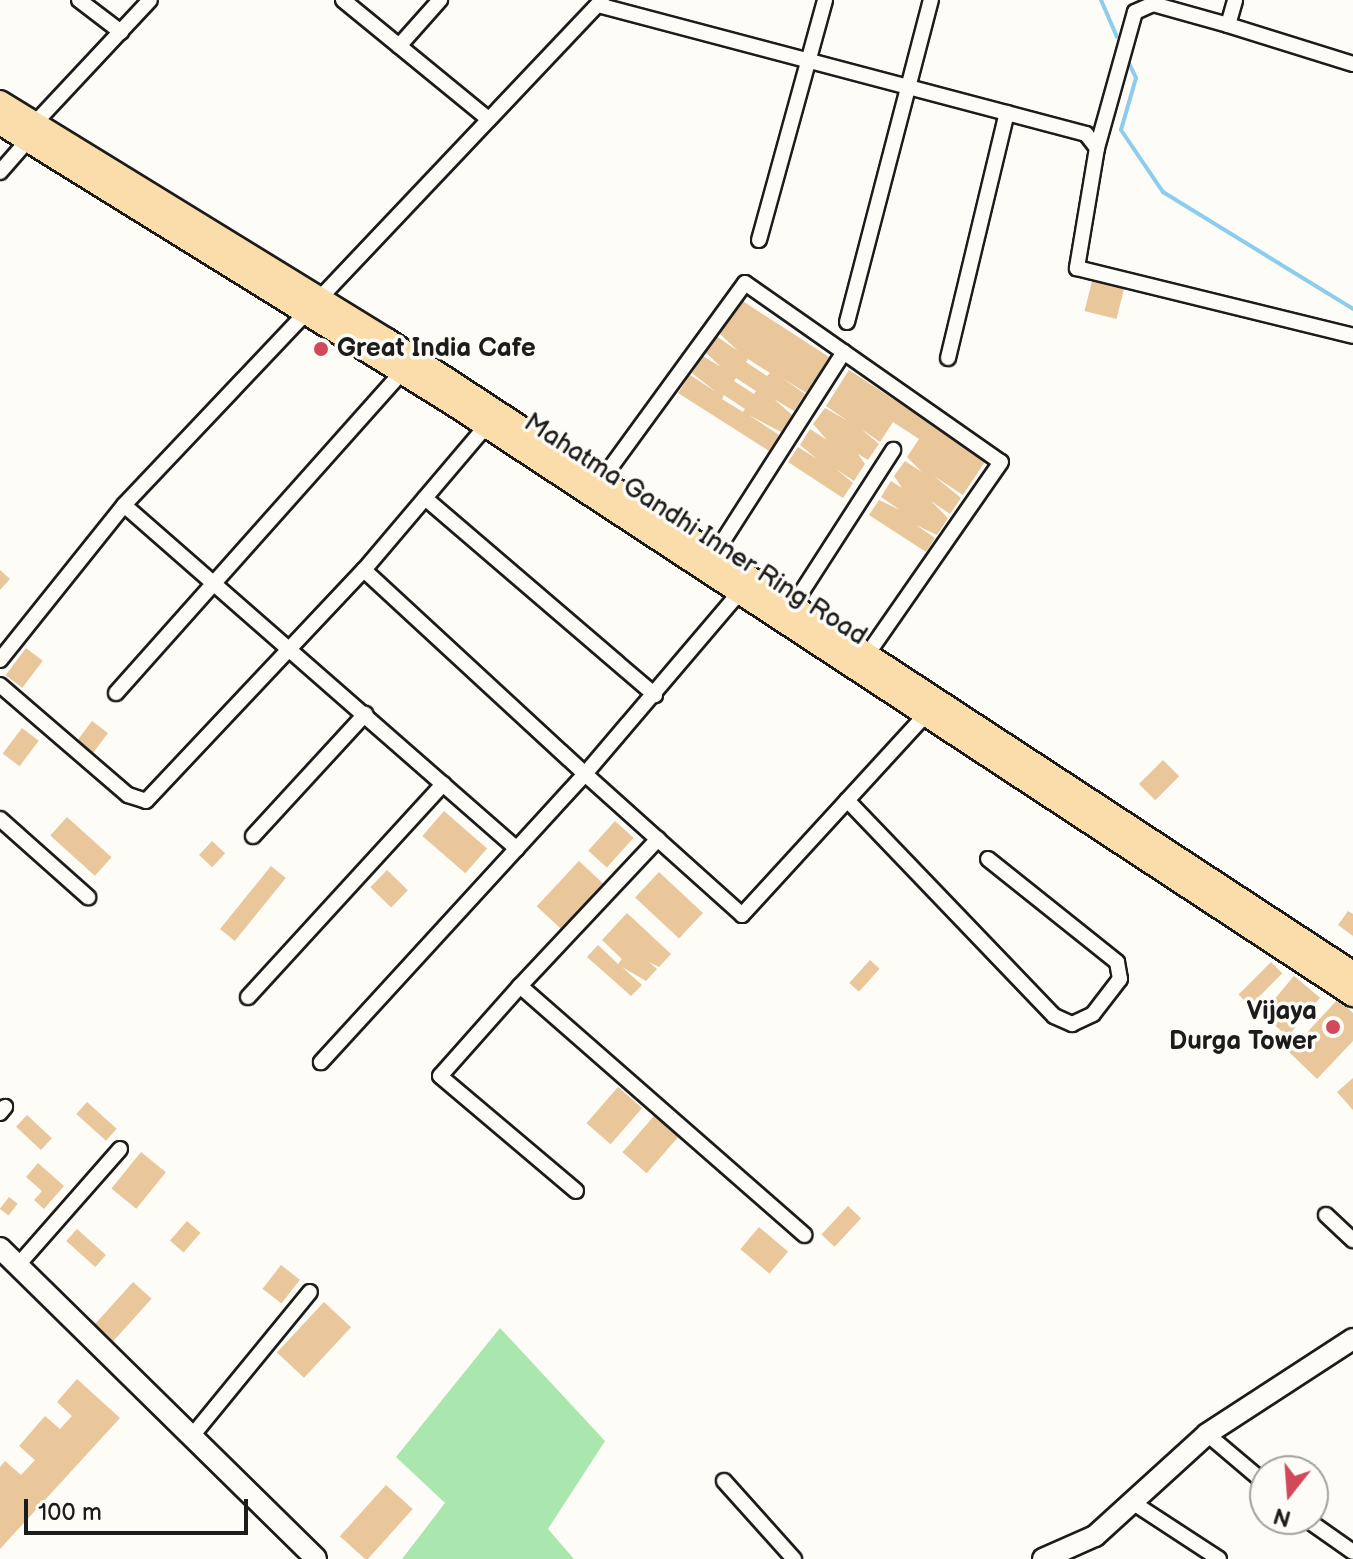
<!DOCTYPE html>
<html>
<head>
<meta charset="utf-8">
<style>
  body { margin:0 }
  #map { position:relative; width:1353px; height:1559px; overflow:hidden; background:#fdfcf7; font-family:"Balsamiq Sans",sans-serif }
  div>[style] { position:absolute }
  .green>* { inset:0; background:#aae7ae }
  .stream>* { height:4px; margin:-2px; padding:0 2px; transform-origin:2px; border-radius:2px; background:#8ccded }
  .building>* { inset:0; background:#eac69b; transform-origin:0 0 }
  .roads { filter:drop-shadow(2px 0 #1c1c1c) drop-shadow(-2px 0 #1c1c1c) drop-shadow(0 2px #1c1c1c) drop-shadow(0 -2px #1c1c1c) }
  .street>* { height:14px; margin:-7px; padding:0 7px; transform-origin:7px; border-radius:7px; background:#fdfcf7 }
  .secondary>* { height:20px; margin:-10px; padding:0 10px; transform-origin:10px; border-radius:10px; background:#fdfcf7 }
  .primary>* { height:22px; margin:-11px; padding:0 11px; transform-origin:11px; border-radius:11px; background:#faddab }
  .dots>* { width:22px; height:22px; translate:-50% -50%; box-sizing:border-box; border:4px solid #fdfcf7; border-radius:50% }
  span { translate:-50% -50%; white-space:nowrap; text-align:center; line-height:1.15; -webkit-text-stroke:7px #fdfcf7; paint-order:stroke }
  .poi-label { font-size:26px; color:#1c1c1c; font-weight:700 }
  .left { translate:0 -50%; text-align:left }
  .right { translate:-100% -50%; text-align:right }
  .street-label { font-size:26px; color:#1c1c1c }
  .north { position:absolute; left:1249px; top:1455px; width:80px; height:80px; box-sizing:border-box; background:#fdfcf7; border:2px solid #a3a29f; border-radius:50%; rotate:197deg; font-size:22px; font-weight:700; line-height:32px; text-align:center; color:#1c1c1c }
  .north::after { content:''; display:block; margin:auto; width:28px; height:36px; background:#d1495b; clip-path:polygon(50% 0,100% 100%,50% 72%,0 100%) }
  .scale { position:absolute; left:24px; top:1499px; width:224px; height:36px; box-sizing:border-box; border:4px solid #1c1c1c; border-top:0; padding-left:10px; font-size:24px; line-height:28px; white-space:nowrap; color:#1c1c1c; -webkit-text-stroke:6px #fdfcf7; paint-order:stroke }
</style>
</head>
<body>
<div id="map">
  <div class="green">
    <div style="clip-path:polygon(500px 1328px,605px 1441px,548px 1529px,574px 1559px,402px 1559px,445px 1503px,396px 1457px)"></div>
  </div>
  <div class="stream">
    <div style="left:1101px;top:0;width:40px;rotate:66.6deg"></div>
    <div style="left:1128px;top:61px;width:19px;rotate:65deg"></div>
    <div style="left:1136px;top:78px;width:54px;rotate:106.1deg"></div>
    <div style="left:1121px;top:130px;width:75px;rotate:55.9deg"></div>
    <div style="left:1163px;top:192px;width:223px;rotate:31.6deg"></div>
  </div>
  <div class="building">
    <div style="left:1092px;top:281px;width:33px;height:31px;rotate:14deg"></div>
    <div style="clip-path:polygon(evenodd,741px 300px,829px 357px,806px 393px,781px 377px,805px 394px,794px 411px,774px 399px,792px 415px,781px 432px,749px 415px,779px 435px,769px 451px,678px 393px,690px 375px,716px 392px,692px 373px,703px 356px,721px 367px,705px 352px,716px 336px,738px 351px,720px 334px,741px 300px,748px 359px,770px 373px,767px 376px,746px 362px,748px 359px,741px 300px,736px 378px,756px 391px,754px 394px,734px 381px,736px 378px,741px 300px,724px 395px,745px 409px,743px 412px,722px 399px,724px 395px)"></div>
    <div style="clip-path:polygon(849px 370px,986px 460px,963px 495px,934px 476px,961px 498px,950px 514px,931px 501px,948px 518px,937px 535px,916px 525px,935px 538px,926px 552px,869px 515px,879px 500px,900px 510px,881px 497px,891px 481px,902px 488px,894px 476px,905px 461px,922px 472px,907px 457px,919px 439px,893px 422px,880px 442px,861px 429px,879px 444px,868px 460px,858px 454px,865px 464px,854px 481px,836px 469px,853px 483px,843px 498px,788px 462px,798px 447px,817px 459px,800px 445px,810px 429px,827px 440px,813px 424px,825px 408px,848px 421px,826px 406px)"></div>
    <div style="clip-path:polygon(0 570px,10px 579px,0 590px)"></div>
    <div style="left:26px;top:648px;width:21px;height:34px;rotate:37deg"></div>
    <div style="left:92px;top:721px;width:20px;height:25px;rotate:37deg"></div>
    <div style="left:22px;top:728px;width:21px;height:32px;rotate:37deg"></div>
    <div style="left:1163px;top:760px;width:23px;height:34px;rotate:45deg"></div>
    <div style="left:444px;top:811px;width:57px;height:33px;rotate:41deg"></div>
    <div style="left:67px;top:817px;width:60px;height:25px;rotate:42deg"></div>
    <div style="left:615px;top:821px;width:25px;height:40px;rotate:42deg"></div>
    <div style="left:212px;top:841px;width:18px;height:19px;rotate:43deg"></div>
    <div style="left:579px;top:861px;width:33px;height:62px;rotate:43deg"></div>
    <div style="left:271px;top:866px;width:19px;height:81px;rotate:39deg"></div>
    <div style="left:387px;top:870px;width:29px;height:24px;rotate:44deg"></div>
    <div style="left:659px;top:872px;width:60px;height:35px;rotate:43deg"></div>
    <div style="clip-path:polygon(1348px 911px,1353px 914px,1353px 936px,1338px 925px)"></div>
    <div style="clip-path:polygon(627px 913px,671px 954px,659px 967px,649px 962px,657px 969px,646px 981px,622px 967px,642px 985px,631px 996px,587px 957px,598px 945px,618px 964px,622px 959px,602px 940px)"></div>
    <div style="left:870px;top:960px;width:13px;height:31px;rotate:42deg"></div>
    <div style="left:1271px;top:962px;width:16px;height:46px;rotate:45deg"></div>
    <div style="left:1294px;top:976px;width:34px;height:50px;rotate:40deg"></div>
    <div style="clip-path:polygon(1338px 999px,1353px 1013px,1353px 1041px,1317px 1079px,1289px 1052px)"></div>
    <div style="clip-path:polygon(1353px 1078px,1353px 1110px,1337px 1092px)"></div>
    <div style="left:618px;top:1087px;width:32px;height:48px;rotate:41deg"></div>
    <div style="left:87px;top:1102px;width:40px;height:16px;rotate:42deg"></div>
    <div style="left:27px;top:1115px;width:34px;height:16px;rotate:43deg"></div>
    <div style="left:654px;top:1116px;width:32px;height:48px;rotate:41deg"></div>
    <div style="left:141px;top:1152px;width:32px;height:47px;rotate:39deg"></div>
    <div style="clip-path:polygon(38px 1163px,64px 1186px,44px 1209px,34px 1200px,42px 1191px,26px 1177px)"></div>
    <div style="left:9px;top:1197px;width:11px;height:15px;rotate:38deg"></div>
    <div style="left:848px;top:1206px;width:18px;height:39px;rotate:43deg"></div>
    <div style="left:187px;top:1221px;width:18px;height:26px;rotate:41deg"></div>
    <div style="left:759px;top:1227px;width:38px;height:29px;rotate:40deg"></div>
    <div style="left:77px;top:1229px;width:39px;height:16px;rotate:42deg"></div>
    <div style="left:281px;top:1265px;width:24px;height:30px;rotate:38deg"></div>
    <div style="left:133px;top:1282px;width:25px;height:57px;rotate:42deg"></div>
    <div style="left:324px;top:1302px;width:37px;height:69px;rotate:43deg"></div>
    <div style="clip-path:polygon(77px 1379px,120px 1418px,0 1549px,0 1467px,5px 1461px,21px 1475px,35px 1460px,19px 1446px,45px 1416px,60px 1429px,72px 1416px,57px 1402px)"></div>
    <div style="left:386px;top:1485px;width:36px;height:69px;rotate:42deg"></div>
  </div>
  <div class="roads">
    <div class="street">
      <div style="left:79px;top:0;width:53px;rotate:37.3deg"></div>
      <div style="left:343px;top:0;width:186px;rotate:39.3deg"></div>
      <div style="left:598px;top:5px;width:505px;rotate:14.81deg"></div>
      <div style="left:1086px;top:134px;width:18px;rotate:52deg"></div>
      <div style="left:1097px;top:148px;width:122px;rotate:99.5deg"></div>
      <div style="left:1077px;top:268px;width:284px;rotate:13.8deg"></div>
      <div style="left:1228px;top:25px;width:131px;rotate:17.3deg"></div>
      <div style="left:399px;top:46px;width:62px;rotate:-48.3deg"></div>
      <div style="left:35px;top:123px;width:168px;rotate:-46.9deg"></div>
      <div style="left:1097px;top:148px;width:141px;rotate:-74.4deg"></div>
      <div style="left:1135px;top:12px;width:20px;rotate:-24deg"></div>
      <div style="left:1153px;top:4px;width:78px;rotate:15.6deg"></div>
      <div style="left:1228px;top:25px;width:26px;rotate:-74deg"></div>
      <div style="left:0;top:172px;width:43px;rotate:-48.8deg"></div>
      <div style="left:759px;top:240px;width:249px;rotate:-74.6deg"></div>
      <div style="left:847px;top:322px;width:333px;rotate:-75.4deg"></div>
      <div style="left:948px;top:358px;width:252px;rotate:-76.5deg"></div>
      <div style="left:600px;top:482px;width:246px;rotate:-53.9deg"></div>
      <div style="left:745px;top:283px;width:312px;rotate:35deg"></div>
      <div style="left:1001px;top:462px;width:236px;rotate:124.8deg"></div>
      <div style="left:425px;top:498px;width:303px;rotate:40.6deg"></div>
      <div style="left:124px;top:505px;width:522px;rotate:41.2deg"></div>
      <div style="left:714px;top:555px;width:241px;rotate:-57.4deg"></div>
      <div style="left:364px;top:570px;width:189px;rotate:-49.7deg"></div>
      <div style="left:739px;top:593px;width:238px;rotate:130.4deg"></div>
      <div style="left:585px;top:774px;width:211px;rotate:41.9deg"></div>
      <div style="left:742px;top:915px;width:271px;rotate:-47.5deg"></div>
      <div style="left:792px;top:607px;width:187px;rotate:-57.2deg"></div>
      <div style="left:0;top:660px;width:198px;rotate:-51.3deg"></div>
      <div style="left:124px;top:505px;width:695px;rotate:-46.57deg"></div>
      <div style="left:0;top:685px;width:169px;rotate:40.7deg"></div>
      <div style="left:128px;top:795px;width:19px;rotate:18deg"></div>
      <div style="left:146px;top:801px;width:318px;rotate:-46.7deg"></div>
      <div style="left:364px;top:570px;width:301px;rotate:42.7deg"></div>
      <div style="left:585px;top:774px;width:391px;rotate:132.5deg"></div>
      <div style="left:116px;top:693px;width:430px;rotate:-48.3deg"></div>
      <div style="left:847px;top:800px;width:299px;rotate:46.2deg"></div>
      <div style="left:1054px;top:1016px;width:20px;rotate:24deg"></div>
      <div style="left:1072px;top:1024px;width:23px;rotate:-25deg"></div>
      <div style="left:1093px;top:1014px;width:44px;rotate:-52.4deg"></div>
      <div style="left:1120px;top:979px;width:17px;rotate:-100deg"></div>
      <div style="left:1117px;top:962px;width:165px;rotate:-141.4deg"></div>
      <div style="left:0;top:819px;width:118px;rotate:41.6deg"></div>
      <div style="left:253px;top:836px;width:166px;rotate:-47.4deg"></div>
      <div style="left:658px;top:839px;width:202px;rotate:133.2deg"></div>
      <div style="left:520px;top:986px;width:378px;rotate:41.2deg"></div>
      <div style="left:520px;top:986px;width:120px;rotate:131.6deg"></div>
      <div style="left:440px;top:1076px;width:178px;rotate:40.2deg"></div>
      <div style="left:248px;top:997px;width:289px;rotate:-47.5deg"></div>
      <div style="left:0;top:1113px;width:8px;rotate:-50deg"></div>
      <div style="left:1326px;top:1215px;width:37px;rotate:43deg"></div>
      <div style="left:19px;top:1264px;width:153px;rotate:-48.7deg"></div>
      <div style="left:1207px;top:1434px;width:76px;rotate:40.2deg"></div>
      <div style="left:192px;top:1436px;width:186px;rotate:-50.7deg"></div>
      <div style="left:724px;top:1481px;width:105px;rotate:48.1deg"></div>
      <div style="left:1132px;top:1502px;width:104px;rotate:33.2deg"></div>
      <div style="left:1306px;top:1519px;width:57px;rotate:35.1deg"></div>
    </div>
    <div class="secondary">
      <div style="left:0;top:1248px;width:443px;rotate:44.5deg"></div>
      <div style="left:1043px;top:1559px;width:57px;rotate:-23.9deg"></div>
      <div style="left:1095px;top:1536px;width:151px;rotate:-42.3deg"></div>
      <div style="left:1207px;top:1434px;width:174px;rotate:-33.1deg"></div>
    </div>
    <div class="primary">
      <div style="left:0;top:102px;width:454px;rotate:31.6deg"></div>
      <div style="left:387px;top:340px;width:1155px;rotate:33.24deg"></div>
      <div style="left:0;top:123px;width:533px;rotate:31.81deg"></div>
      <div style="left:453px;top:404px;width:1077px;rotate:33.29deg"></div>
    </div>
  </div>
  <div class="dots">
    <div style="left:321px;top:349px;background:#d1495b"></div>
    <div style="left:1333px;top:1027px;background:#d1495b"></div>
  </div>
  <div class="poi-label">
    <span class="left" style="left:337px;top:349px">Great India Cafe</span>
    <span class="right" style="left:1317px;top:1027px">Vijaya<br>Durga Tower</span>
  </div>
  <div class="street-label">
    <span style="left:695px;top:530px;rotate:33deg">Mahatma Gandhi Inner Ring Road</span>
  </div>
  <div class="north">N</div>
  <div class="scale">100 m</div>
</div>
</body>
</html>
